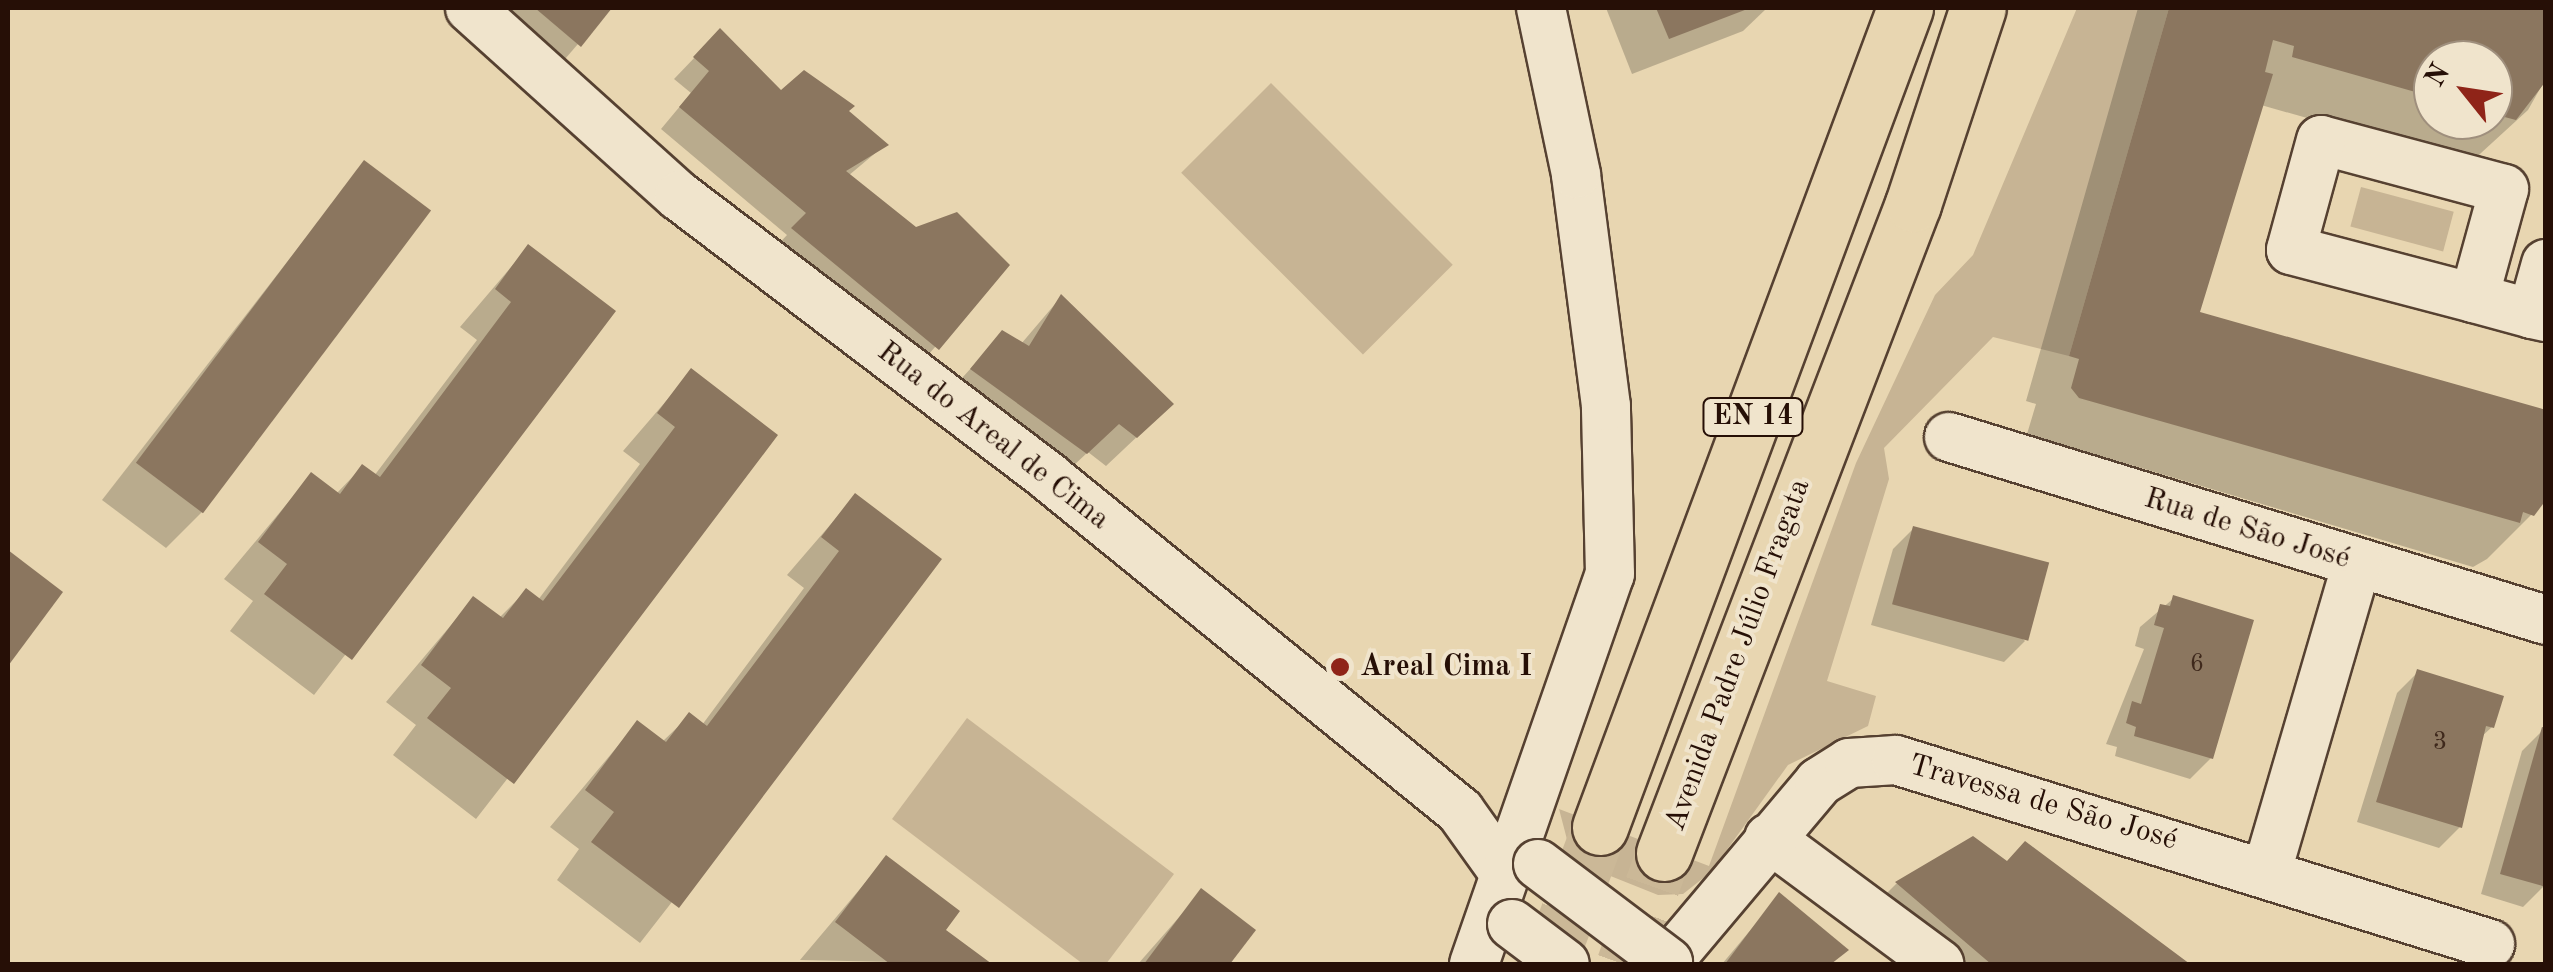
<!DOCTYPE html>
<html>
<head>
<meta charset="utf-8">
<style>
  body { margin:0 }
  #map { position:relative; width:2553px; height:972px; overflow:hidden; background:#e8d6b1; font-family:"Old Standard TT",serif }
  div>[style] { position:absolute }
  .green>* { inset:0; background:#c7b494; transform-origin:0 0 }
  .shadow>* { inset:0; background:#0003 }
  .building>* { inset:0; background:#8b765f; transform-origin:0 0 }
  .highway-tunnel>* { height:55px; margin-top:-27.5px; transform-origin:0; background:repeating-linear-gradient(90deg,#cbb897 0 55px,transparent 0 83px) }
  .roads { filter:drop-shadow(2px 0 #564131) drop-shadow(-2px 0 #564131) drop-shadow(0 2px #564131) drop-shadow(0 -2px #564131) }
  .street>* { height:48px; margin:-24px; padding:0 24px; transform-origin:24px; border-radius:24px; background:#f0e4cc }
  .highway>* { height:55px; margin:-27.5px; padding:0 27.5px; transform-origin:27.5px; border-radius:27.5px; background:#e8d6b1 }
  .bridges { filter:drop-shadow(2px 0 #564131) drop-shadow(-2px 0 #564131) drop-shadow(0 2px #564131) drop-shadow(0 -2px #564131) }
  .street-bridge>* { height:48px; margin:-24px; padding:0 24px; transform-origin:24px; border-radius:24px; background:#f0e4cc }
  .dots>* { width:28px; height:28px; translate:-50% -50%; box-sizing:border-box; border:5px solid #f0e4cc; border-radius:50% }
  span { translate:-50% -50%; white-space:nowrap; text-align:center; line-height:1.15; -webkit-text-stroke:8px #f0e4cc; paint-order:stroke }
  .number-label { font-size:25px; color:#3f291c }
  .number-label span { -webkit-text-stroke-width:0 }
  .shield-label span { padding:2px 8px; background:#f0e4cc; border:2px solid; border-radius:8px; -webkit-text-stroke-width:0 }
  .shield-label { font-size:28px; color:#260f06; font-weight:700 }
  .street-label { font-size:30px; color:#260f06 }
  .poi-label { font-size:30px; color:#260f06; font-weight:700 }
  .left { translate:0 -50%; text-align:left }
  .frame { position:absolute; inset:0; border:10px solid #260f06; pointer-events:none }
  .north { position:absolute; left:2413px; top:40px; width:100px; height:100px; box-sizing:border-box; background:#f0e4cc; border:2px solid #9f8f7d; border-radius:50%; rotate:300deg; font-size:28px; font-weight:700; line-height:40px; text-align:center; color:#260f06 }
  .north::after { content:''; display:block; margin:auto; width:35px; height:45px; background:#8f2418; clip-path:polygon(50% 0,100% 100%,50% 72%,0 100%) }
</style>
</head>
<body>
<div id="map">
  <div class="green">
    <div style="clip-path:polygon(2077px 8px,2169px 8px,2069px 356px,1993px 337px,1884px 448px,1889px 479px,1827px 681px,1876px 696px,1868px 726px,1788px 765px,1711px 872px,1683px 894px,1658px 895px,1593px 869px,1569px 847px,1559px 809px,1709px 866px,1856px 463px,1935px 295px,1973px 255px)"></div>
    <div style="left:1271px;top:83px;width:257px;height:127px;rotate:45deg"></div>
    <div style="left:2361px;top:187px;width:96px;height:41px;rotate:15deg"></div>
    <div style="clip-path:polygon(967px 718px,1174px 874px,1106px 964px,1083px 964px,892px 819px)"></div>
  </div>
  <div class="shadow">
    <div style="clip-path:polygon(497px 8px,609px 8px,559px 66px)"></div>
    <div style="clip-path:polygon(1606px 8px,1767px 8px,1743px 31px,1632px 74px)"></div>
    <div style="clip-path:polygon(evenodd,2138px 8px,2546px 8px,2545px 80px,2528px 110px,2469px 164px,2261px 105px,2196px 314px,2532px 514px,2487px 559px,2473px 567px,2027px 434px,2036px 404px,2026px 401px,2138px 8px,2433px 60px,2493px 60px,2493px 120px,2433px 120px,2433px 60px)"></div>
    <div style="clip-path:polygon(720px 31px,780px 94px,846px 111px,885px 145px,848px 176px,916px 230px,1006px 265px,916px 369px,773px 250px,787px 235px,661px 129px,691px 93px,674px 79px)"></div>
    <div style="clip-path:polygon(364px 163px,202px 512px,166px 548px,102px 500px)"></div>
    <div style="clip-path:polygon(528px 247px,612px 311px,314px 695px,230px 631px,253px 601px,224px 579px,311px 475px,336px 494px,362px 467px,374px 476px,477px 340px,460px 327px)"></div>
    <div style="clip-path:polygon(1061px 297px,1141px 433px,1106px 466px,1088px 452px,1056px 482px,942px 400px,1003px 333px,1021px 344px)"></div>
    <div style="clip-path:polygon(691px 372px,775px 435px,476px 819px,393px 755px,416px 725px,386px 702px,473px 599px,499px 618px,526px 591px,538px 600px,640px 464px,623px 451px)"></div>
    <div style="clip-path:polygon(855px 496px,939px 559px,640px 943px,557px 880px,579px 849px,550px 827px,637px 723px,662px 742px,689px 716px,702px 725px,804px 588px,787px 575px)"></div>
    <div style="clip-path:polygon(1914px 528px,2025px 641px,2004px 662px,1871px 625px,1893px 549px)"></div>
    <div style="clip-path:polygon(8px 553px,60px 592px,8px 662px)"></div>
    <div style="clip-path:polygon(2174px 598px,2211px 758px,2190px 779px,2115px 756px,2117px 747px,2106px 744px,2144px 649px,2135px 646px,2140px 627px)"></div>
    <div style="clip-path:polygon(2418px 672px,2492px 727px,2480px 738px,2460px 827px,2439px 848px,2357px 822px,2397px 693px)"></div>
    <div style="clip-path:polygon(2543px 730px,2544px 886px,2523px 907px,2481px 894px,2522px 751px)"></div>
    <div style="clip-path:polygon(1973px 839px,2006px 864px,2025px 845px,2187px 964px,1907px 964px,1861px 919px,1896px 884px)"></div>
    <div style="clip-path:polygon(886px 858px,942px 930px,988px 964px,800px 960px)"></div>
    <div style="clip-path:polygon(1202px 891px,1252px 930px,1226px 964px,1138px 964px)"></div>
    <div style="clip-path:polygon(1779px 896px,1845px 950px,1830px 964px,1722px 964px)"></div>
  </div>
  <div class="building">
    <div style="clip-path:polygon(535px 8px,612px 8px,581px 47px)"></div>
    <div style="clip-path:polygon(1656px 8px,1750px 8px,1669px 39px)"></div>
    <div style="clip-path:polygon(2169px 8px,2546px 8px,2546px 81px,2516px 120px,2493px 114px,2493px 60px,2433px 60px,2433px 97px,2292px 57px,2294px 46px,2273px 40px,2265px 72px,2273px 74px,2200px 312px,2546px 410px,2546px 500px,2534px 516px,2523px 512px,2520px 523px,2079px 398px,2071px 388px,2079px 359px,2069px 356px)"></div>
    <div style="clip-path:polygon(720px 28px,781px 90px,804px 70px,855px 106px,849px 111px,889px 145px,846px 171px,916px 227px,957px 212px,1010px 265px,939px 350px,791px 228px,806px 213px,679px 107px,709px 71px,693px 57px)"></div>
    <div style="left:364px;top:160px;width:84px;height:379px;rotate:37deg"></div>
    <div style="clip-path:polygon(528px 244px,616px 311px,352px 660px,264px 594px,287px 564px,258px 542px,311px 472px,340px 494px,362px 464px,380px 477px,511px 302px,495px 289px)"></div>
    <div style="clip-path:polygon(1061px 294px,1174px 404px,1137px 438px,1119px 424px,1087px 454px,970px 369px,1002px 330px,1029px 346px)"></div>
    <div style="clip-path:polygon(691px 368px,778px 435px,514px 784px,427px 718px,451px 688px,421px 665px,473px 596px,503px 618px,526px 588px,543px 601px,675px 427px,657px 413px)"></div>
    <div style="clip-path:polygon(855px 493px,942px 559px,679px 908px,591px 842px,614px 812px,585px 790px,637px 720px,666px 742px,689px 712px,707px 726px,839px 551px,821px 537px)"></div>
    <div style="left:1913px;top:526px;width:141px;height:81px;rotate:15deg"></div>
    <div style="clip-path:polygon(8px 550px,63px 592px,8px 666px)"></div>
    <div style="clip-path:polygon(2173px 595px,2254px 620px,2213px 759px,2134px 736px,2136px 727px,2126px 723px,2132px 701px,2141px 704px,2164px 628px,2154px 625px,2160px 604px,2170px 606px)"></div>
    <div style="clip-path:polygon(2417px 669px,2504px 696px,2494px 728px,2486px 726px,2462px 828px,2376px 802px)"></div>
    <div style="clip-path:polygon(2542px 727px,2546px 728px,2546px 887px,2500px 874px)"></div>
    <div style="clip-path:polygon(1973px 836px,2007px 861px,2025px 841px,2190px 964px,1991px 964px,1895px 882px)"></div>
    <div style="clip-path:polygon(886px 855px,960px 911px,946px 930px,992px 964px,890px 964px,835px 922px)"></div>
    <div style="clip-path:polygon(1201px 888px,1256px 930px,1230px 964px,1144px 964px)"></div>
    <div style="clip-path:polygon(1779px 892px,1849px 950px,1831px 964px,1725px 964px)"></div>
  </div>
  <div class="highway-tunnel">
    <div style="left:1549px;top:964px;width:146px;rotate:-69.6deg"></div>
    <div style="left:1624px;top:964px;width:118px;rotate:-70.2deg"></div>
  </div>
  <div class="roads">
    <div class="street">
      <div style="left:470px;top:8px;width:281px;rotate:42deg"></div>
      <div style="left:679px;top:196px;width:466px;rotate:37.2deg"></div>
      <div style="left:1050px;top:478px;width:528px;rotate:39.08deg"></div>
      <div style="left:1460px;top:811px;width:77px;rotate:54.5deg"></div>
      <div style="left:2474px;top:298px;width:113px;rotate:-74.6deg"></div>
      <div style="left:2504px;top:189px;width:189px;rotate:-165deg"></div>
      <div style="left:2321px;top:140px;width:114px;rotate:105.3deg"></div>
      <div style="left:2291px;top:250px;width:189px;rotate:14.7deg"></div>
      <div style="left:2474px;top:298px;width:60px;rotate:15.4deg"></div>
      <div style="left:2532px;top:314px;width:14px;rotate:12deg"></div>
      <div style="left:2532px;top:314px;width:52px;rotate:-74.4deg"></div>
      <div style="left:1949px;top:437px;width:624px;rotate:17.04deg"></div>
      <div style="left:1769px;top:838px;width:212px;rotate:36.5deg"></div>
      <div style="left:2267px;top:871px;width:321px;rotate:-73.7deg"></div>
      <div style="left:1474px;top:964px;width:413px;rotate:-70.8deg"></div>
      <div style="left:1610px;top:574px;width:168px;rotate:-91.4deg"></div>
      <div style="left:1606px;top:406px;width:234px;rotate:-97.4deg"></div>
      <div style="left:1576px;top:174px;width:170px;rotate:-101.9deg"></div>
      <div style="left:1666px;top:964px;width:238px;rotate:-49.9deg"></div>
      <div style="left:1819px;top:782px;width:36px;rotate:-32deg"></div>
      <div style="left:1849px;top:763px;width:47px;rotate:-3.7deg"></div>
      <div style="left:1896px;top:760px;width:622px;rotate:17.21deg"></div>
    </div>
    <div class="highway">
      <div style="left:1600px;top:827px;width:874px;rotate:-69.57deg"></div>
      <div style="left:1664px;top:853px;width:695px;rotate:-69.01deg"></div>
      <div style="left:1913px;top:204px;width:206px;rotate:-71.7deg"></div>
    </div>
  </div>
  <div class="bridges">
    <div class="street-bridge">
      <div style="left:1538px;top:864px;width:163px;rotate:37deg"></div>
      <div style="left:1512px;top:924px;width:66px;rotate:37deg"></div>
    </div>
  </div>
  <div class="dots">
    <div style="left:1340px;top:667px;background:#8f2418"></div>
  </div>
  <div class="number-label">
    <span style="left:2197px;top:665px">6</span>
    <span style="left:2440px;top:743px">3</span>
  </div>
  <div class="shield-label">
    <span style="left:1753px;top:417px">EN 14</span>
  </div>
  <div class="street-label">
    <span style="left:993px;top:436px;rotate:38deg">Rua do Areal de Cima</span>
    <span style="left:2247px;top:529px;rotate:17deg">Rua de São José</span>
    <span style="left:1738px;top:655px;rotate:-70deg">Avenida Padre Júlio Fragata</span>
    <span style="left:2043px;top:803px;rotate:16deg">Travessa de São José</span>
  </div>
  <div class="poi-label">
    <span class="left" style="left:1360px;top:667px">Areal Cima I</span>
  </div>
  <div class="frame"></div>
  <div class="north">N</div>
</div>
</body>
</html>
